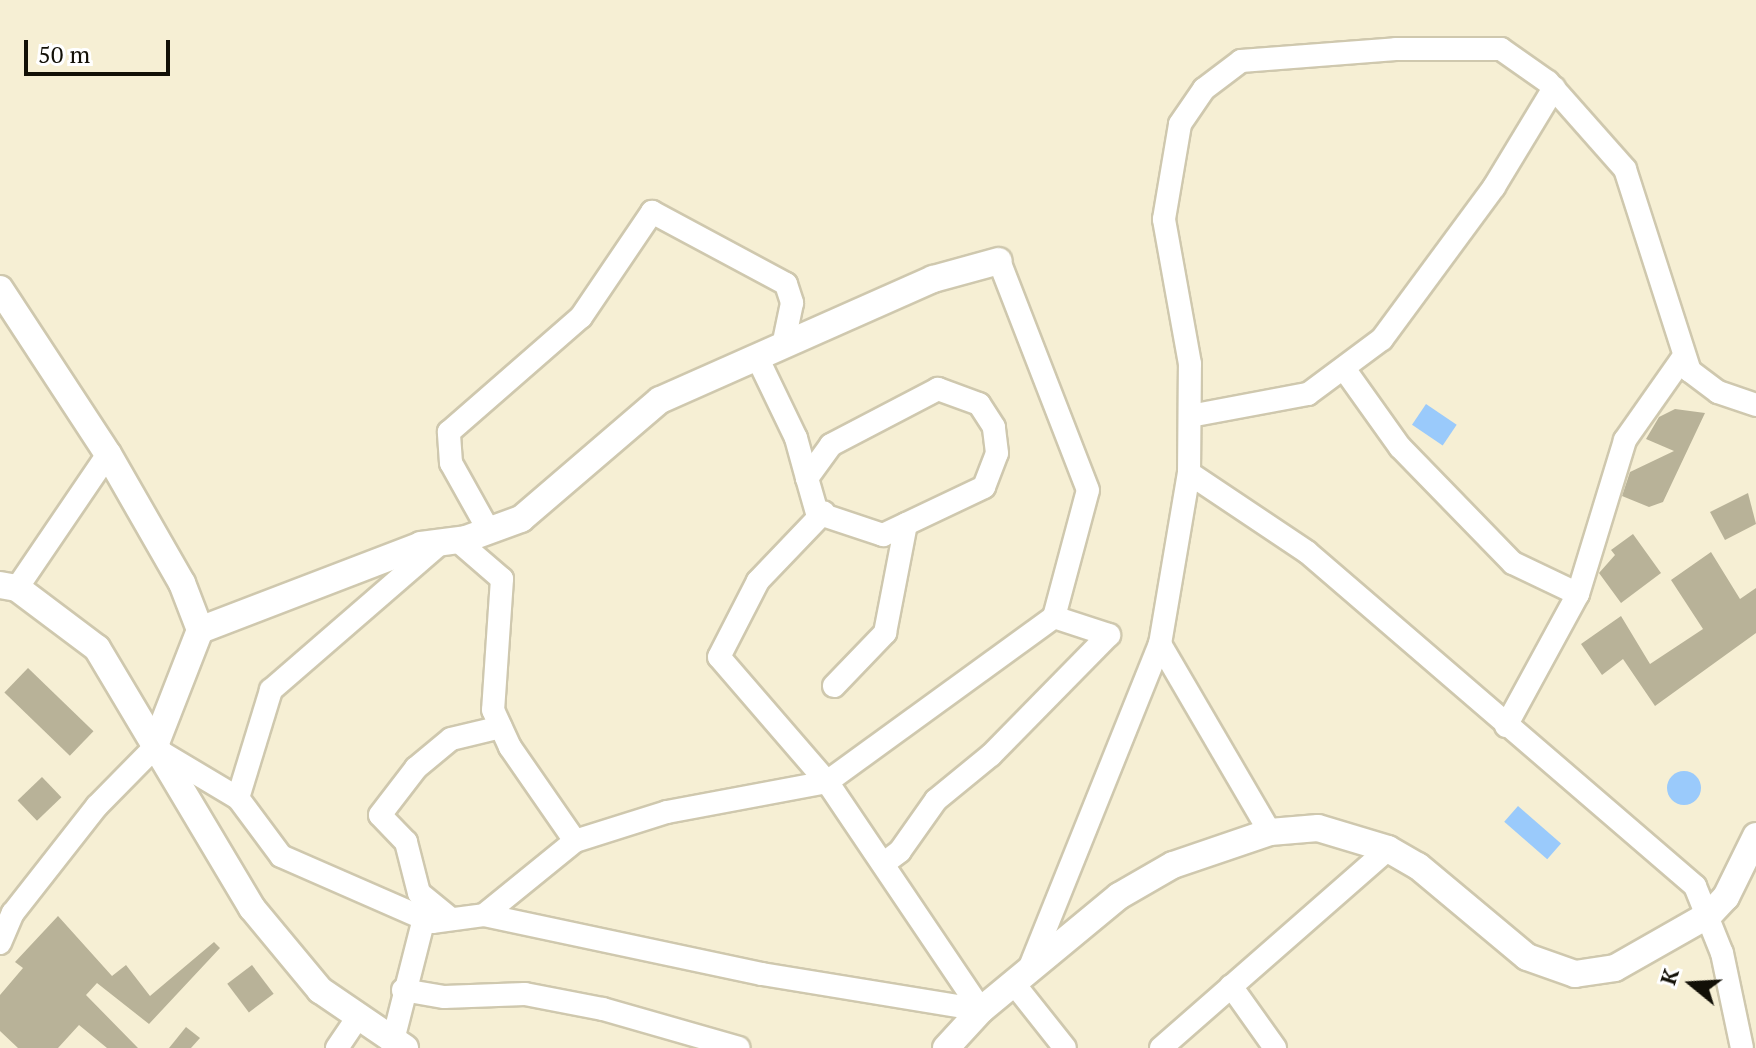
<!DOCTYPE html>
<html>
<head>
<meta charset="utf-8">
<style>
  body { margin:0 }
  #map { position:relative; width:1756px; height:1048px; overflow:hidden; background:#f6efd4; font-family:"PT Serif",serif }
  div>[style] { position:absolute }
  .water>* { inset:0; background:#9acafb; transform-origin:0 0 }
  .round { border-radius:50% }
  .building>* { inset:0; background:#b8b298; transform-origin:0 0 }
  .roads { filter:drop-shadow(2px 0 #cfc8ae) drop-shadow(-2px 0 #cfc8ae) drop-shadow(0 2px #cfc8ae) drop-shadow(0 -2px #cfc8ae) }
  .minor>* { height:22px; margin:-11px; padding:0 11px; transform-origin:11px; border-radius:11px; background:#fff }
  .tertiary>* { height:26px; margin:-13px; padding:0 13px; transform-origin:13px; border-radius:13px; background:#fff }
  span { translate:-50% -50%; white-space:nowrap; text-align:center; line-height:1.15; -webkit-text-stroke:7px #fff; paint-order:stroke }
  .north { position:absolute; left:1652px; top:944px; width:80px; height:80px; -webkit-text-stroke:6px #fff; paint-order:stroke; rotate:288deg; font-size:22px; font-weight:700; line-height:32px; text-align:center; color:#121007 }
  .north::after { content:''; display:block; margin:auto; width:28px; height:36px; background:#121007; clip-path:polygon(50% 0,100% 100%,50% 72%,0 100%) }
  .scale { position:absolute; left:24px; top:40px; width:146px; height:36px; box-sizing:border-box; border:4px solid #121007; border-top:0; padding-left:10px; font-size:24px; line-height:28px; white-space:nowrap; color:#121007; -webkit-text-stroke:6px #fff; paint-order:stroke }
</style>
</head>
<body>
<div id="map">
  <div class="water">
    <div style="left:1426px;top:404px;width:37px;height:25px;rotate:34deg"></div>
    <div class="round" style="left:1667px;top:771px;width:34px;height:34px"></div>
    <div style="left:1518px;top:806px;width:57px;height:21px;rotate:41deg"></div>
  </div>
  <div class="building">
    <div style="clip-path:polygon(1675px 409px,1705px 413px,1663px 502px,1649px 507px,1622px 496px,1630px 472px,1674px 451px,1646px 439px,1659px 417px)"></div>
    <div style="clip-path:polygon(1748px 493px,1756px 524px,1725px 540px,1710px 512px)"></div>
    <div style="clip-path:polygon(1633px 534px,1661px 573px,1621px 603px,1599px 573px,1615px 555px,1611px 550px)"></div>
    <div style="clip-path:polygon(1711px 552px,1740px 599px,1756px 588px,1756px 633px,1655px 706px,1623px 659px,1602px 675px,1581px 644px,1621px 616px,1650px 664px,1703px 629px,1671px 580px)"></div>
    <div style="left:28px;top:668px;width:91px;height:34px;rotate:44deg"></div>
    <div style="left:42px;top:777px;width:28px;height:34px;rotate:46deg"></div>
    <div style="clip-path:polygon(58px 916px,112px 976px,126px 965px,150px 996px,214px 942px,220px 948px,149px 1024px,97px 983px,86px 995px,138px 1048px,107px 1048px,79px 1025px,58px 1048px,18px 1048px,0 1031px,0 995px,23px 968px,15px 962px)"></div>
    <div style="left:252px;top:965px;width:36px;height:31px;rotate:53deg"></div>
    <div style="clip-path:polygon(186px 1027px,200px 1038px,191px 1048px,169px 1048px)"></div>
  </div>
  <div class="roads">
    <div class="minor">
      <div style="left:757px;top:357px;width:90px;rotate:64.3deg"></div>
      <div style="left:796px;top:438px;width:41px;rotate:74.6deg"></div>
      <div style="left:807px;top:478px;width:36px;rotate:74deg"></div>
      <div style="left:817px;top:513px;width:70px;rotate:18.4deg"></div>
      <div style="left:883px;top:535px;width:112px;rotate:-25.4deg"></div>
      <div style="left:984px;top:487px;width:36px;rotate:-69deg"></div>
      <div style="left:997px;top:453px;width:26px;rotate:-97deg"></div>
      <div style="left:994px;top:427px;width:27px;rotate:-123deg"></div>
      <div style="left:979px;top:404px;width:44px;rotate:-159.9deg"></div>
      <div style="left:938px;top:389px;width:121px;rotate:152.4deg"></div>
      <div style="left:831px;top:445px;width:41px;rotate:126deg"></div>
      <div style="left:1345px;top:370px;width:95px;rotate:54.5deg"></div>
      <div style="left:1400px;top:447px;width:162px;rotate:45.8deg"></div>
      <div style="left:1513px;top:563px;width:72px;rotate:25.5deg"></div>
      <div style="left:1190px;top:416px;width:120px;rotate:-10.6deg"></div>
      <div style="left:1308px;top:394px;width:92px;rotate:-36.6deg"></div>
      <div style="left:1382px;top:339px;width:189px;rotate:-53.6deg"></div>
      <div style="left:1494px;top:187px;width:116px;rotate:-58.8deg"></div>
      <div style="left:1189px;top:473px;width:142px;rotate:33.8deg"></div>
      <div style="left:1307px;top:552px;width:512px;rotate:40.72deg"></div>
      <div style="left:1695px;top:886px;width:72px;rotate:68.1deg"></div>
      <div style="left:1722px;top:953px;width:97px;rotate:78.1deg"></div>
      <div style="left:489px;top:531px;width:78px;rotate:-119.2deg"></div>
      <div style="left:451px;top:463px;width:31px;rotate:-94deg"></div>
      <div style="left:449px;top:432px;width:175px;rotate:-41.1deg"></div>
      <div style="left:581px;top:317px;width:127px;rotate:-55.9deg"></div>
      <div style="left:652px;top:212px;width:152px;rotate:28.2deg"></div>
      <div style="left:786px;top:284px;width:20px;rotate:72deg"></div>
      <div style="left:792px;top:303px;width:44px;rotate:101.8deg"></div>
      <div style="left:458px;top:541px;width:58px;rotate:40.8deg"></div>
      <div style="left:502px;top:579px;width:131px;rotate:93.9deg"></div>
      <div style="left:493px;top:710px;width:41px;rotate:65.3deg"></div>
      <div style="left:510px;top:747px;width:114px;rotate:55.3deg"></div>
      <div style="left:17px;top:588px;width:162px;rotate:-55.8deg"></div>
      <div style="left:1054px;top:617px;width:58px;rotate:18.1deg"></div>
      <div style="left:1160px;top:644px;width:218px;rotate:59.7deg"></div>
      <div style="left:834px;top:686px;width:74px;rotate:-46.1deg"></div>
      <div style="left:885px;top:633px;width:111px;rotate:-79.1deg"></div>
      <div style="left:1506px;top:726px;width:150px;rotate:-61.4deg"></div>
      <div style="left:1578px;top:594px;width:161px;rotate:-73deg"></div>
      <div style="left:1625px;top:440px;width:99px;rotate:-54.9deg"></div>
      <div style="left:238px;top:798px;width:113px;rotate:-73deg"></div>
      <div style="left:271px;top:690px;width:225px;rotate:-40.9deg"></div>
      <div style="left:883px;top:864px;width:21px;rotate:-37deg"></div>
      <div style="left:900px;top:851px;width:62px;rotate:-54.8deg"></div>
      <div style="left:936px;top:800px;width:71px;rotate:-39.3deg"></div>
      <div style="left:991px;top:755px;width:168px;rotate:-45.5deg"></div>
      <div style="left:484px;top:915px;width:117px;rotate:-39.1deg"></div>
      <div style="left:575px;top:841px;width:96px;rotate:-17.5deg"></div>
      <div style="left:667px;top:812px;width:163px;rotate:-10.6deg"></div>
      <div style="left:827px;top:782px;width:281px;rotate:-36deg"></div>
      <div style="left:1054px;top:617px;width:131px;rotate:-75deg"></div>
      <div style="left:1088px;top:490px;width:246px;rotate:-111.2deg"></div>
      <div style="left:451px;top:919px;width:41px;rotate:-140.9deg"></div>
      <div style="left:419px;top:893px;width:53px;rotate:-104.3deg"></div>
      <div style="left:406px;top:842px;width:37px;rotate:-134deg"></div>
      <div style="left:380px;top:815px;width:59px;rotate:-52.5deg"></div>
      <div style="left:416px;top:768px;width:45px;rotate:-39.6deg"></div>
      <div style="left:451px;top:739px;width:51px;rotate:-13.5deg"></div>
      <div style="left:0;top:943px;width:33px;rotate:-67deg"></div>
      <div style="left:13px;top:913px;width:136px;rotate:-51.9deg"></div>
      <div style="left:97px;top:806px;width:81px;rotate:-45.5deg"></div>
      <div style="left:154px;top:748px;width:98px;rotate:30.8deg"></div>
      <div style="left:238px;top:798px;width:72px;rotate:53.4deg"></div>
      <div style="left:281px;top:856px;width:165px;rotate:23.6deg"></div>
      <div style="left:432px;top:922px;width:52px;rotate:-7.7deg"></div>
      <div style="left:484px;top:915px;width:284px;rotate:12deg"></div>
      <div style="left:762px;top:974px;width:222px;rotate:9.3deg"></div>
      <div style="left:981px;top:1010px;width:275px;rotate:-124deg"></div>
      <div style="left:827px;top:782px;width:165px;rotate:-130.8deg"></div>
      <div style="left:719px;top:657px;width:85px;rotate:-62.8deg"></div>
      <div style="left:758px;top:581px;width:95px;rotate:-46.3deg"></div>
      <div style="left:1028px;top:972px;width:354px;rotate:-68.1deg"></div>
      <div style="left:1160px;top:644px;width:173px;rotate:-80.4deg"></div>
      <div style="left:1189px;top:473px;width:109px;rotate:-89.5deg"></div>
      <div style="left:1190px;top:364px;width:147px;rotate:-100.2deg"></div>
      <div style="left:1164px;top:219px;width:96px;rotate:-80.4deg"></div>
      <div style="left:1180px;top:124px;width:42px;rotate:-55.6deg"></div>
      <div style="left:1204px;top:89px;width:46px;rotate:-37.1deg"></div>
      <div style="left:1241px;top:61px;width:155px;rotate:-4.4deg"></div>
      <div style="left:1396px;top:49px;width:105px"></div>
      <div style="left:1501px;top:49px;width:57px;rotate:35.1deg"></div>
      <div style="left:1548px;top:82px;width:116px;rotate:48.5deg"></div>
      <div style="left:1625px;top:169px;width:212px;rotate:72.2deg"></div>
      <div style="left:1690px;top:371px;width:35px;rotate:37deg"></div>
      <div style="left:1718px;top:392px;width:40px;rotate:18.9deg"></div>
      <div style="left:1015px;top:985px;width:80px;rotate:51.6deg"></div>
      <div style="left:1231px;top:986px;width:76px;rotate:54.6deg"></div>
      <div style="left:403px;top:990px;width:42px;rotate:9.7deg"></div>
      <div style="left:444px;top:997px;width:81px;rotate:-2.1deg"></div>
      <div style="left:525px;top:994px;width:79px;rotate:10.9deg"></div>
      <div style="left:603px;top:1009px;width:141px;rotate:16deg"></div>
      <div style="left:392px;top:1044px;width:130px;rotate:-75.7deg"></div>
      <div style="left:337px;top:1048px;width:34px;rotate:-56deg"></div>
      <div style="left:1161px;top:1048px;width:302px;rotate:-41.2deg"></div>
    </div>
    <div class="tertiary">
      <div style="left:0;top:289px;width:197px;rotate:56.8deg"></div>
      <div style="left:108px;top:454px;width:149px;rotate:60.2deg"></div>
      <div style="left:182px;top:583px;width:50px;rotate:69deg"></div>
      <div style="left:200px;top:630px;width:127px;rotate:111.3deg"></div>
      <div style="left:0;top:585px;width:17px;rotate:10deg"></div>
      <div style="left:17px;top:588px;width:100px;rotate:36.9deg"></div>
      <div style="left:97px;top:648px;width:303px;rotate:59.2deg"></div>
      <div style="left:252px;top:908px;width:107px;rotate:50.3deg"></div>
      <div style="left:320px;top:990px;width:103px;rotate:34.3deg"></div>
      <div style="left:200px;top:630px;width:237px;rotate:-21deg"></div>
      <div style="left:421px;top:545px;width:45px;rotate:-7.6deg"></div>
      <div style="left:466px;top:539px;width:59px;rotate:-20deg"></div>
      <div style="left:521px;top:519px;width:183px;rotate:-40.6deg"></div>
      <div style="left:660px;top:400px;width:299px;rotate:-23.9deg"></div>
      <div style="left:933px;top:279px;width:68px;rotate:-15.3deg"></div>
      <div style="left:946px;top:1048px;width:52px;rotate:-47.4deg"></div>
      <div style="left:981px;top:1010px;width:179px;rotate:-39.6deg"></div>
      <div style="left:1119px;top:896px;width:62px;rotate:-29.9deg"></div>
      <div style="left:1173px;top:865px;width:102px;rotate:-18.8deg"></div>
      <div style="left:1270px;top:832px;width:48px;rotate:-4.8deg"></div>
      <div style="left:1318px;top:828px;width:73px;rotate:16.7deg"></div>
      <div style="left:1388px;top:849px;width:34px;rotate:30deg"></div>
      <div style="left:1418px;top:866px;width:142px;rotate:39.9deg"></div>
      <div style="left:1527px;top:957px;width:51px;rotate:19.5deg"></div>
      <div style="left:1575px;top:974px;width:40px;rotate:-8.5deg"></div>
      <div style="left:1615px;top:968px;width:109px;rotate:-29.6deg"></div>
      <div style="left:1710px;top:914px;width:23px;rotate:-47deg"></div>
      <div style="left:1726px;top:897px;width:68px;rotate:-63.8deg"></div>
    </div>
  </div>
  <div class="north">K</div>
  <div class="scale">50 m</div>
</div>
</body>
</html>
